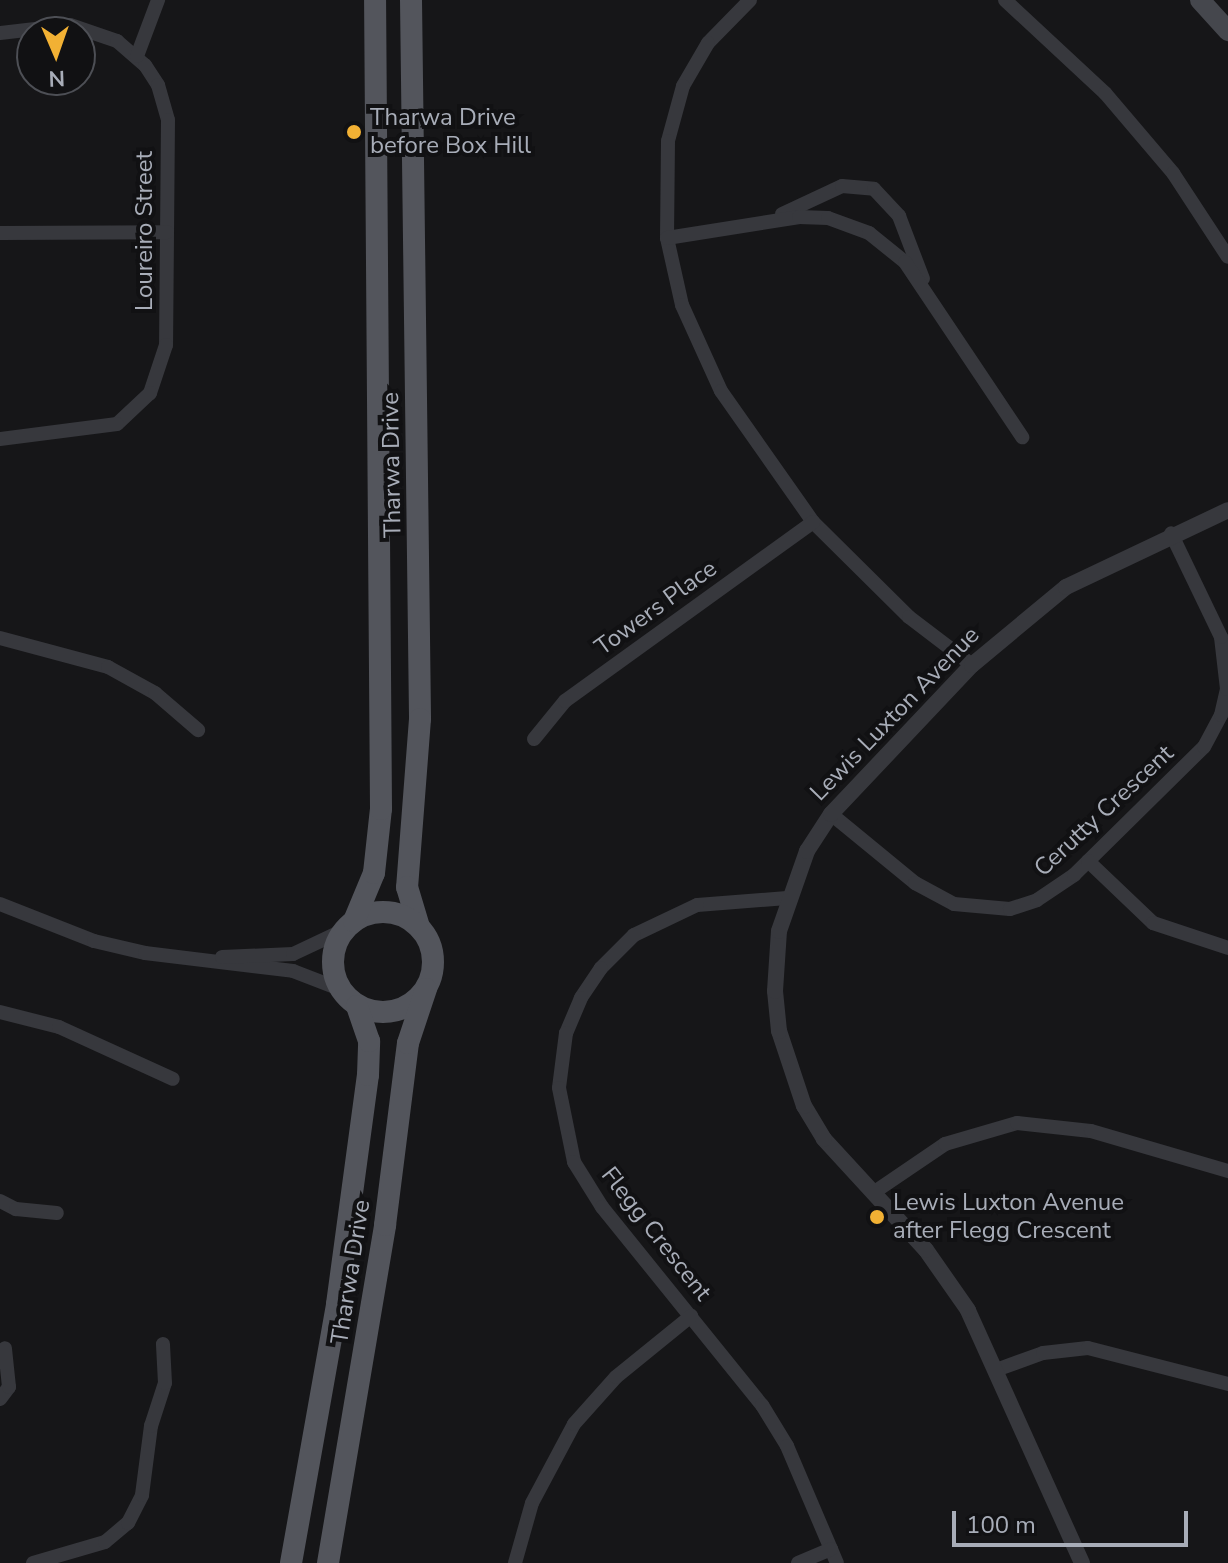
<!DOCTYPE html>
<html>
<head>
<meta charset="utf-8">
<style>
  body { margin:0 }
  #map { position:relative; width:1228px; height:1563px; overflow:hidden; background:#161618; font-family:"Nunito Sans",sans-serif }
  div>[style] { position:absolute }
  .minor>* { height:14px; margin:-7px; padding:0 7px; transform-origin:7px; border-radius:7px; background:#37383d }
  .tertiary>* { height:16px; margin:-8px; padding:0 8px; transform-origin:8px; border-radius:8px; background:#37383d }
  .secondary>* { height:20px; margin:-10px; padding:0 10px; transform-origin:10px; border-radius:10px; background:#45474d }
  .primary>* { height:22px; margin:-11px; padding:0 11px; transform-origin:11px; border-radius:11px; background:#53555c }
  .primary>.ring { margin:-11px; padding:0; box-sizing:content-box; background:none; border:22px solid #53555c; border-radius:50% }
  .dots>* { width:22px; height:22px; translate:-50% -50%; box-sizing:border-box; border:4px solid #111113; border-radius:50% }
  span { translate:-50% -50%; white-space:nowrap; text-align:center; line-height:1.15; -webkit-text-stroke:8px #111113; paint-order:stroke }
  .poi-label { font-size:24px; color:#a8adb8 }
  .left { translate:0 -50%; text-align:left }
  .street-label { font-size:24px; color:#a8adb8 }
  .north { position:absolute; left:16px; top:16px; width:80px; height:80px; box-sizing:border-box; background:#111113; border:2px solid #4d4f55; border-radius:50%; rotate:178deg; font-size:22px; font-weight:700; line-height:32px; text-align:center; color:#a8adb8 }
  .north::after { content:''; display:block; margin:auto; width:28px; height:36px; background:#f2b134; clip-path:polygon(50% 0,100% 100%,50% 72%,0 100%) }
  .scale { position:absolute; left:952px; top:1511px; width:236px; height:36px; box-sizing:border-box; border:4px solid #a8adb8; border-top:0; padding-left:10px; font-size:24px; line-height:28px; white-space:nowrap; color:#a8adb8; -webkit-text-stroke:6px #111113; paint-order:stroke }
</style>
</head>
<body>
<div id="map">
  <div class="minor">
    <div style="left:750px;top:0;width:60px;rotate:134.3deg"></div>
    <div style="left:708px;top:43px;width:50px;rotate:120.2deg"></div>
    <div style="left:683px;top:86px;width:57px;rotate:105.3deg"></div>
    <div style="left:668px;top:141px;width:97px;rotate:90.6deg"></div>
    <div style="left:667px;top:238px;width:69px;rotate:77.4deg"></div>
    <div style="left:682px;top:305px;width:94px;rotate:65.6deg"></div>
    <div style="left:721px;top:391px;width:160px;rotate:54.9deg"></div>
    <div style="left:813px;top:522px;width:135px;rotate:44.7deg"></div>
    <div style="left:909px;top:617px;width:79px;rotate:37.3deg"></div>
    <div style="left:1005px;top:0;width:137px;rotate:42.9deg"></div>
    <div style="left:1105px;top:93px;width:105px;rotate:49.6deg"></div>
    <div style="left:1173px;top:173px;width:100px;rotate:56.8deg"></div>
    <div style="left:0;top:33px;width:70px;rotate:-6.5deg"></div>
    <div style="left:70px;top:25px;width:50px;rotate:18.8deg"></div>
    <div style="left:117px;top:41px;width:37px;rotate:41deg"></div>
    <div style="left:145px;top:65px;width:24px;rotate:57deg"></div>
    <div style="left:158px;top:85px;width:36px;rotate:74deg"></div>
    <div style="left:168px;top:120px;width:225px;rotate:90.5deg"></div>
    <div style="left:166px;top:345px;width:51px;rotate:108.4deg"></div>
    <div style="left:150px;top:393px;width:45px;rotate:136.8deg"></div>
    <div style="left:117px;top:424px;width:118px;rotate:172.7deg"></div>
    <div style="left:137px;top:56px;width:60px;rotate:-69.4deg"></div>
    <div style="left:782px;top:214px;width:66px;rotate:-25deg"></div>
    <div style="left:842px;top:186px;width:32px;rotate:5deg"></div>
    <div style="left:874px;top:189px;width:37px;rotate:47deg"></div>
    <div style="left:899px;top:216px;width:67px;rotate:69.1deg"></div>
    <div style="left:0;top:233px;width:167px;rotate:-0.3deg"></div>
    <div style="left:667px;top:238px;width:134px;rotate:-9deg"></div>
    <div style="left:799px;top:217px;width:29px;rotate:2deg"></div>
    <div style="left:828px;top:218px;width:44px;rotate:20.1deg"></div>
    <div style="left:869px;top:233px;width:46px;rotate:38.9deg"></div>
    <div style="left:905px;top:262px;width:211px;rotate:56.2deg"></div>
    <div style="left:0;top:638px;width:112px;rotate:15deg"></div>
    <div style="left:108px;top:667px;width:54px;rotate:29deg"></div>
    <div style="left:155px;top:693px;width:57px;rotate:40.7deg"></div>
    <div style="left:534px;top:739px;width:49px;rotate:-50.8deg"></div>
    <div style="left:565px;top:701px;width:306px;rotate:-35.8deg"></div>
    <div style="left:831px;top:814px;width:109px;rotate:39.4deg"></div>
    <div style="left:915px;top:883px;width:44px;rotate:28.3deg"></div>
    <div style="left:954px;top:904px;width:56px;rotate:5.1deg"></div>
    <div style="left:1010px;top:909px;width:28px;rotate:-18deg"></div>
    <div style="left:1037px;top:900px;width:45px;rotate:-34deg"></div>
    <div style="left:1074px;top:875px;width:182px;rotate:-44.6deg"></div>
    <div style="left:1204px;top:747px;width:36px;rotate:-62deg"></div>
    <div style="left:1221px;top:715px;width:27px;rotate:-77deg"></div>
    <div style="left:1227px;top:689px;width:52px;rotate:-96.6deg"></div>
    <div style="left:1221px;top:637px;width:115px;rotate:-115.7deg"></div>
    <div style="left:1088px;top:861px;width:90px;rotate:43.6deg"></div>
    <div style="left:1153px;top:923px;width:79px;rotate:18.4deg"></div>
    <div style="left:787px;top:898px;width:90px;rotate:175.6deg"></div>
    <div style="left:697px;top:905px;width:70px;rotate:154.5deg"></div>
    <div style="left:634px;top:935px;width:47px;rotate:135deg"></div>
    <div style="left:601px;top:968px;width:36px;rotate:124deg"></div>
    <div style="left:581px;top:998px;width:38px;rotate:113deg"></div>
    <div style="left:566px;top:1033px;width:55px;rotate:97.3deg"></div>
    <div style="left:559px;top:1088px;width:76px;rotate:78.5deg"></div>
    <div style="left:574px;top:1162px;width:53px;rotate:58.1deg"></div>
    <div style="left:602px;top:1207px;width:255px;rotate:51.1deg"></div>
    <div style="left:762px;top:1405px;width:48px;rotate:58.6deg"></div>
    <div style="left:787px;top:1446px;width:127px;rotate:66.9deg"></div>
    <div style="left:0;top:904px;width:101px;rotate:21.5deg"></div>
    <div style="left:94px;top:941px;width:52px;rotate:13.2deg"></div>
    <div style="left:145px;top:953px;width:149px;rotate:6.9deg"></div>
    <div style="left:293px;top:971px;width:50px;rotate:21deg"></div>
    <div style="left:222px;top:957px;width:71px;rotate:-2.4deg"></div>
    <div style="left:293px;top:954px;width:56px;rotate:-25.2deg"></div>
    <div style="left:0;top:1012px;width:61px;rotate:14.3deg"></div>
    <div style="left:59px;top:1027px;width:125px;rotate:24.5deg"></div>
    <div style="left:873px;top:1193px;width:87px;rotate:-34.2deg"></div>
    <div style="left:945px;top:1144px;width:75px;rotate:-16.3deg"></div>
    <div style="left:1017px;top:1123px;width:74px;rotate:6.2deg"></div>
    <div style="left:1091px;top:1131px;width:143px;rotate:16.3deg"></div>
    <div style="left:0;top:1201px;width:18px;rotate:27deg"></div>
    <div style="left:16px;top:1209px;width:41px;rotate:5.6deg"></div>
    <div style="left:996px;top:1370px;width:50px;rotate:-19.9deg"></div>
    <div style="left:1043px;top:1353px;width:45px;rotate:-6.3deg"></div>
    <div style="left:1088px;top:1348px;width:145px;rotate:14.4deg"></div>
    <div style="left:0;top:1399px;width:15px;rotate:-53deg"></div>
    <div style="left:9px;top:1387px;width:39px;rotate:-96deg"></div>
    <div style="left:33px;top:1563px;width:75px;rotate:-16.3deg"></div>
    <div style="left:105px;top:1542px;width:30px;rotate:-40deg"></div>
    <div style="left:128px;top:1523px;width:31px;rotate:-63deg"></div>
    <div style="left:142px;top:1495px;width:70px;rotate:-82.6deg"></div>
    <div style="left:151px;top:1426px;width:45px;rotate:-72deg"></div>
    <div style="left:165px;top:1383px;width:39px;rotate:-93deg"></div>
    <div style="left:515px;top:1563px;width:62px;rotate:-74.2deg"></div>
    <div style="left:532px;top:1503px;width:89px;rotate:-62deg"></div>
    <div style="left:574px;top:1424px;width:63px;rotate:-48.2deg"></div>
    <div style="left:616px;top:1377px;width:97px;rotate:-39.1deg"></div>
    <div style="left:798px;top:1563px;width:36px;rotate:-23deg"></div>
  </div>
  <div class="tertiary">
    <div style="left:1082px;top:1563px;width:277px;rotate:-114.3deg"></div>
    <div style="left:968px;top:1310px;width:73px;rotate:-125deg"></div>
    <div style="left:926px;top:1250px;width:151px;rotate:-132.6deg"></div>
    <div style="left:824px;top:1139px;width:39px;rotate:-121deg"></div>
    <div style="left:804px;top:1106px;width:79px;rotate:-108.4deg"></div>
    <div style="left:779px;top:1031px;width:40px;rotate:-95.7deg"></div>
    <div style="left:775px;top:991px;width:60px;rotate:-86.2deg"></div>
    <div style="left:779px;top:931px;width:85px;rotate:-70.7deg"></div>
    <div style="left:807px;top:851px;width:44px;rotate:-57deg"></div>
    <div style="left:831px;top:814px;width:205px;rotate:-46.6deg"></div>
    <div style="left:972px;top:665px;width:122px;rotate:-39.7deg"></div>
    <div style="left:1066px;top:587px;width:179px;rotate:-25.4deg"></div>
  </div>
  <div class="secondary">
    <div style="left:1200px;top:0;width:42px;rotate:47.9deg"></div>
  </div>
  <div class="primary">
    <div style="left:411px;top:0;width:719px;rotate:89.28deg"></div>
    <div style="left:420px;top:719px;width:169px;rotate:94.4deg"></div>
    <div style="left:407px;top:887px;width:42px;rotate:73.3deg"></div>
    <div class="ring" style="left:333px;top:912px;width:78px;height:78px"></div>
    <div style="left:354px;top:921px;width:52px;rotate:-67.4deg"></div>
    <div style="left:374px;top:873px;width:64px;rotate:-83.8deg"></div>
    <div style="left:381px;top:809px;width:809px;rotate:-90.42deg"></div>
    <div style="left:291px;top:1563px;width:263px;rotate:-79.9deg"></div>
    <div style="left:337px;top:1304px;width:231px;rotate:-82.3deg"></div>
    <div style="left:368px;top:1075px;width:34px;rotate:-88deg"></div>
    <div style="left:369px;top:1041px;width:37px;rotate:-109deg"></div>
    <div style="left:328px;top:1563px;width:343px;rotate:-80.4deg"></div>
    <div style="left:385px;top:1225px;width:183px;rotate:-82.8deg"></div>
    <div style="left:408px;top:1043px;width:57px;rotate:-71.6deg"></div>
  </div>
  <div class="dots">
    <div style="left:354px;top:132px;background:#f2b134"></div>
    <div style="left:877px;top:1217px;background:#f2b134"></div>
  </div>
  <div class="poi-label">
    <span class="left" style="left:370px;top:132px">Tharwa Drive<br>before Box Hill</span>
    <span class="left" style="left:893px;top:1217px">Lewis Luxton Avenue<br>after Flegg Crescent</span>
  </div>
  <div class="street-label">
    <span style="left:145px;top:231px;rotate:-90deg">Loureiro Street</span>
    <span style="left:392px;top:465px;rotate:-91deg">Tharwa Drive</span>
    <span style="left:656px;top:608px;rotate:-36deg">Towers Place</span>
    <span style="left:895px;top:714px;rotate:-46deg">Lewis Luxton Avenue</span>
    <span style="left:1104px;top:811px;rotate:-43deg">Cerutty Crescent</span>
    <span style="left:656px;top:1234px;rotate:52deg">Flegg Crescent</span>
    <span style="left:351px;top:1272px;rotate:-81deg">Tharwa Drive</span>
  </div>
  <div class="north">N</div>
  <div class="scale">100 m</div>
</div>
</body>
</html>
